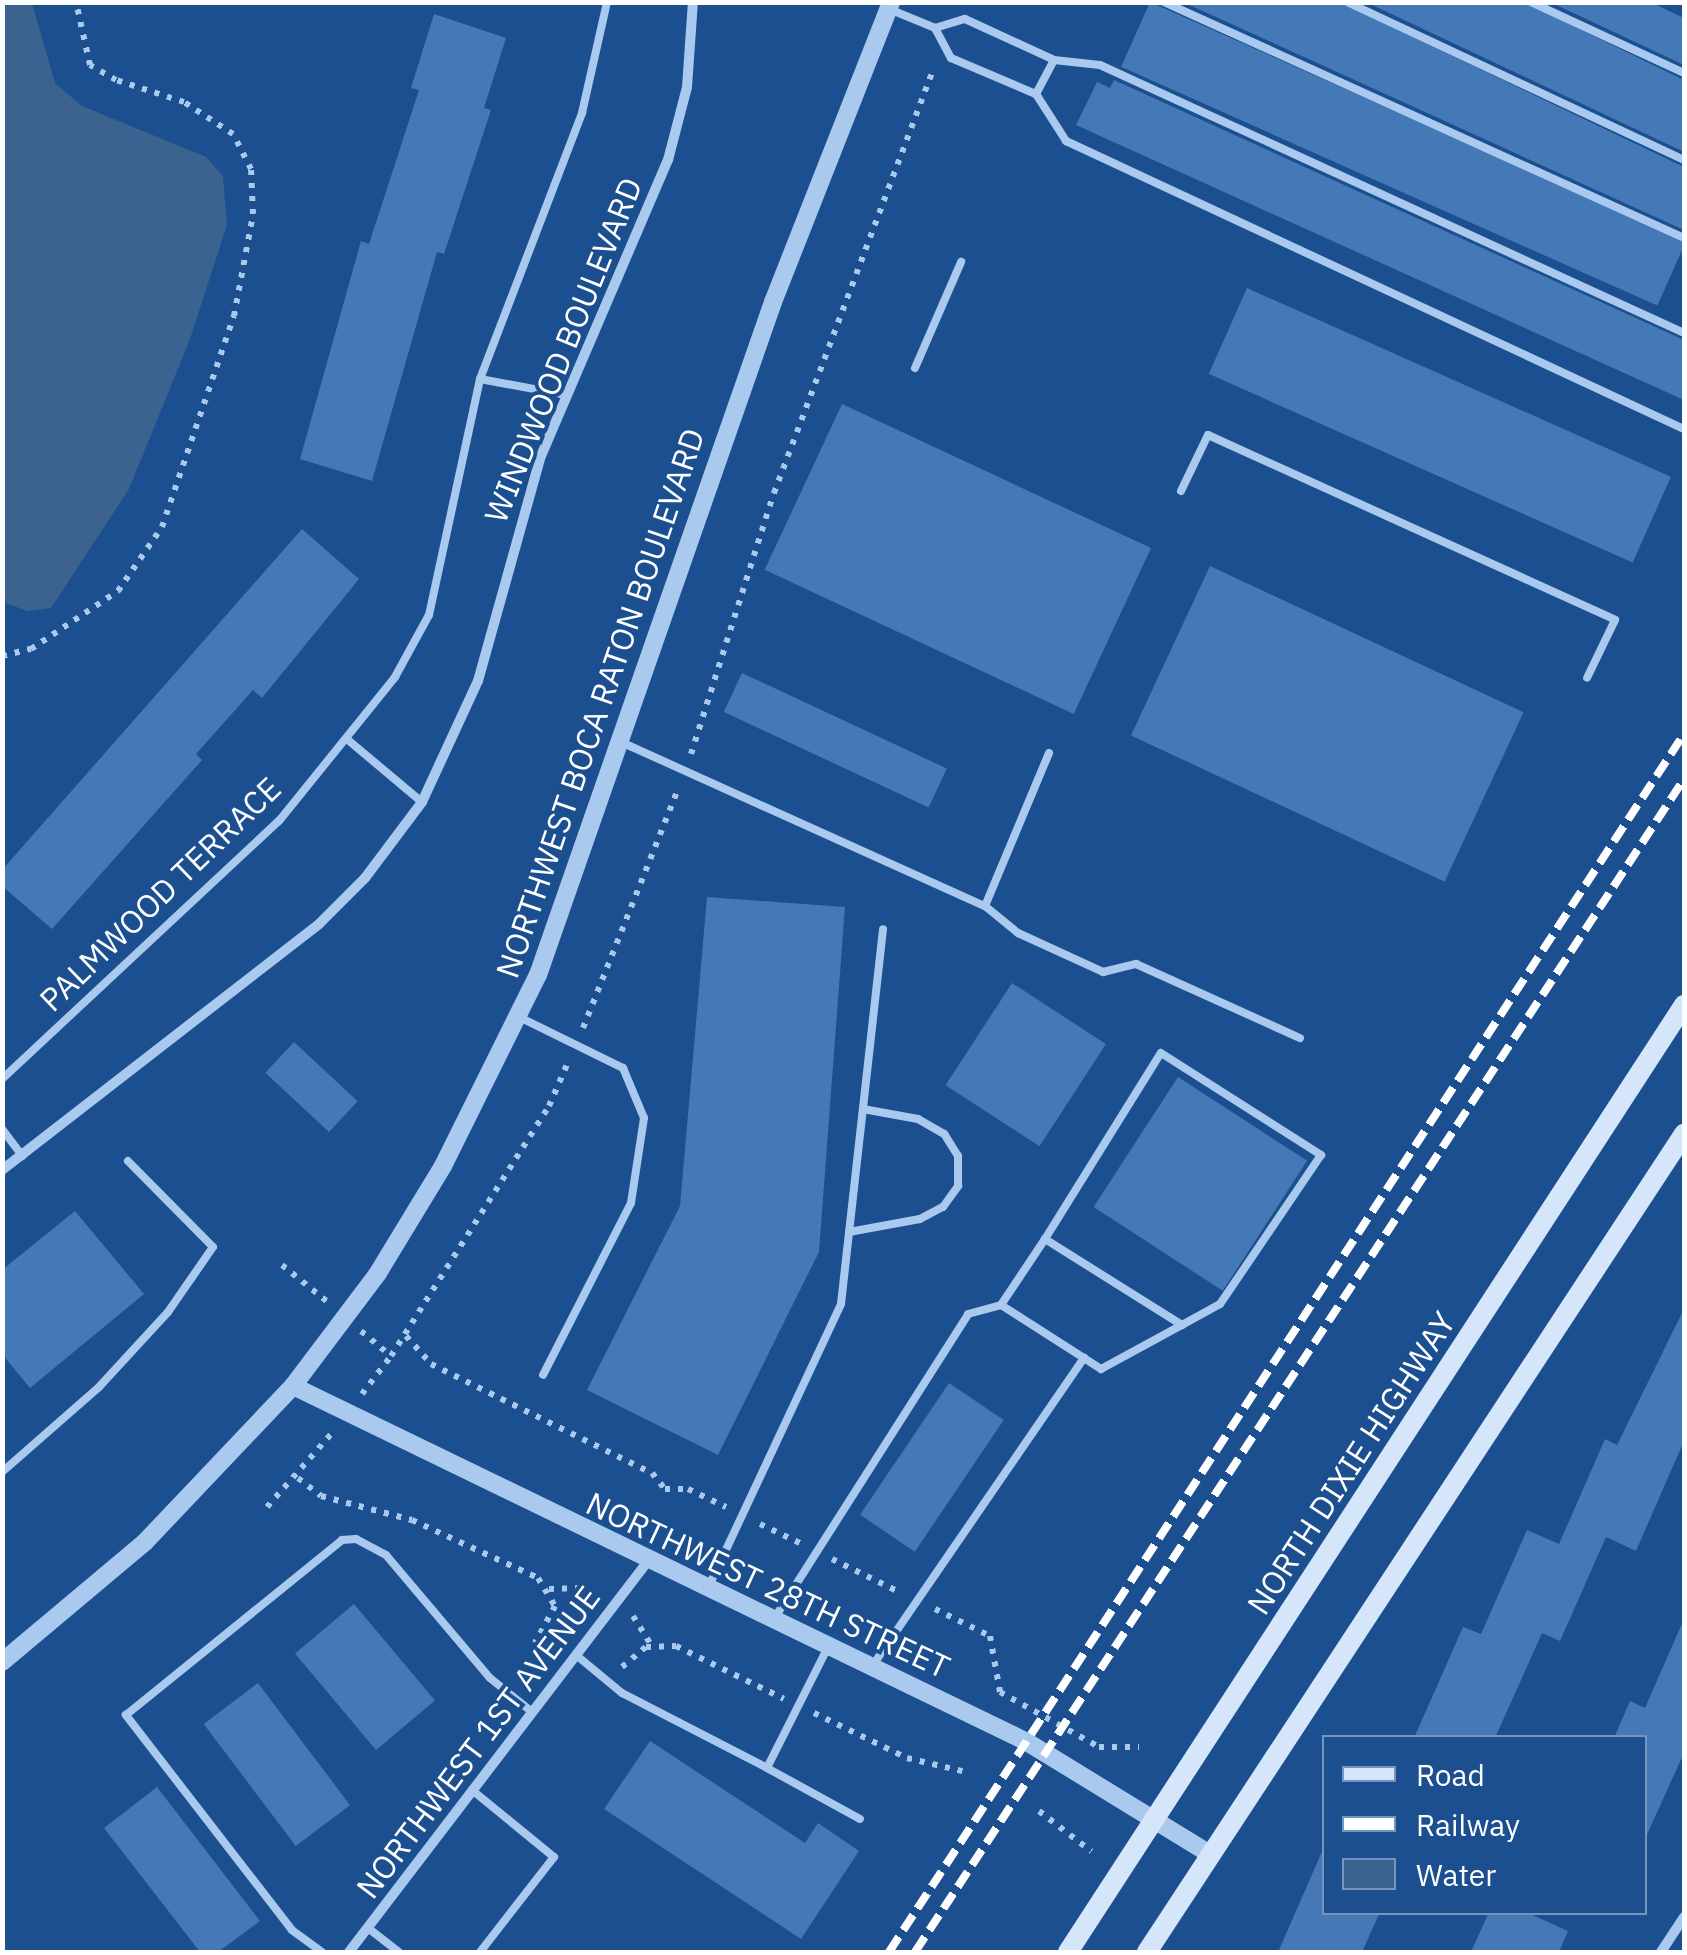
<!DOCTYPE html>
<html>
<head>
<meta charset="utf-8">
<style>
  body { margin:0 }
  #map { position:relative; width:1687px; height:1955px; overflow:hidden; background:#1b4f8f; font-family:"IBM Plex Sans",sans-serif }
  div>[style] { position:absolute }
  .water>* { inset:0; background:#3c6290 }
  .building>* { inset:0; background:#4478b7; transform-origin:0 0 }
  .path>* { height:6px; margin-top:-3px; transform-origin:0; background:repeating-linear-gradient(90deg,#a9c9ee 0 5px,transparent 0 13px) }
  .service>* { height:8px; margin:-4px; padding:0 4px; transform-origin:4px; border-radius:4px; background:#a9c9ee }
  .minor>* { height:10px; margin:-5px; padding:0 5px; transform-origin:5px; border-radius:5px; background:#a9c9ee }
  .tertiary>* { height:18px; margin:-9px; padding:0 9px; transform-origin:9px; border-radius:9px; background:#a9c9ee }
  .secondary>* { height:20px; margin:-10px; padding:0 10px; transform-origin:10px; border-radius:10px; background:#d6e6fa }
  .rail>* { height:8px; margin-top:-4px; transform-origin:0; background:repeating-linear-gradient(90deg,#fff 0 18px,transparent 0 26px) }
  span { translate:-50% -50%; white-space:nowrap; text-align:center; line-height:1.15; -webkit-text-stroke:8px #1b4f8f; paint-order:stroke }
  .street-label { font-size:32px; color:#fff }
  .frame { position:absolute; inset:0; border:5px solid #fff; pointer-events:none }
  .legend { position:absolute; left:1322px; top:1735px; width:325px; height:180px; box-sizing:border-box; background:#1b4f8f; border:2px solid #7695bc; margin:0; padding:12px 18px; list-style:none; font-size:30px; color:#fff }
  .legend li { display:flex; align-items:center; gap:20px; height:50px }
  .legend b { width:50px; border:2px solid #7695bc }
</style>
</head>
<body>
<div id="map">
  <div class="water">
    <div style="clip-path:polygon(2px 3px,32px 3px,55px 83px,82px 106px,206px 157px,223px 176px,227px 225px,190px 339px,129px 489px,51px 608px,28px 611px,2px 602px)"></div>
  </div>
  <div class="building">
    <div style="left:1150px;top:2px;width:587px;height:71px;rotate:24deg"></div>
    <div style="clip-path:polygon(1183px 2px,1340px 2px,1684px 167px,1684px 230px)"></div>
    <div style="clip-path:polygon(1366px 2px,1524px 2px,1684px 80px,1684px 152px)"></div>
    <div style="clip-path:polygon(1550px 2px,1650px 2px,1684px 18px,1684px 65px)"></div>
    <div style="clip-path:polygon(434px 14px,506px 38px,484px 108px,491px 110px,444px 254px,437px 252px,372px 481px,300px 459px,361px 241px,369px 244px,419px 90px,411px 88px)"></div>
    <div style="clip-path:polygon(1114px 80px,1684px 340px,1684px 400px,1076px 125px,1097px 82px,1110px 88px)"></div>
    <div style="left:1247px;top:288px;width:464px;height:94px;rotate:24deg"></div>
    <div style="left:842px;top:404px;width:341px;height:183px;rotate:25deg"></div>
    <div style="clip-path:polygon(302px 529px,359px 579px,262px 698px,253px 690px,196px 754px,202px 760px,52px 929px,2px 886px,2px 870px)"></div>
    <div style="left:1210px;top:566px;width:346px;height:187px;rotate:25deg"></div>
    <div style="left:742px;top:673px;width:226px;height:43px;rotate:25deg"></div>
    <div style="clip-path:polygon(707px 897px,845px 907px,819px 1252px,718px 1455px,587px 1390px,680px 1206px)"></div>
    <div style="left:1012px;top:983px;width:112px;height:122px;rotate:33deg"></div>
    <div style="left:294px;top:1042px;width:87px;height:42px;rotate:43deg"></div>
    <div style="left:1178px;top:1077px;width:154px;height:155px;rotate:33deg"></div>
    <div style="clip-path:polygon(75px 1211px,144px 1294px,30px 1388px,2px 1354px,2px 1270px)"></div>
    <div style="clip-path:polygon(1684px 1309px,1684px 1441px,1636px 1551px,1606px 1537px,1560px 1641px,1542px 1633px,1495px 1738px,1414px 1738px,1463px 1627px,1481px 1634px,1527px 1530px,1559px 1544px,1605px 1439px,1617px 1445px)"></div>
    <div style="left:949px;top:1383px;width:66px;height:159px;rotate:34deg"></div>
    <div style="left:354px;top:1604px;width:126px;height:77px;rotate:50deg"></div>
    <div style="clip-path:polygon(1684px 1619px,1684px 1753px,1644px 1841px,1644px 1738px,1614px 1738px,1630px 1701px,1645px 1708px)"></div>
    <div style="left:258px;top:1683px;width:153px;height:68px;rotate:53deg"></div>
    <div style="clip-path:polygon(650px 1741px,805px 1843px,818px 1823px,859px 1851px,801px 1939px,604px 1809px)"></div>
    <div style="clip-path:polygon(157px 1787px,260px 1921px,218px 1952px,200px 1952px,104px 1828px)"></div>
    <div style="clip-path:polygon(1324px 1847px,1324px 1912px,1380px 1912px,1362px 1952px,1278px 1952px)"></div>
    <div style="clip-path:polygon(1489px 1912px,1526px 1912px,1568px 1931px,1559px 1952px,1471px 1952px)"></div>
  </div>
  <div class="path">
    <div style="left:2px;top:656px;width:30px;rotate:-14deg"></div>
    <div style="left:31px;top:649px;width:105px;rotate:-33.7deg"></div>
    <div style="left:118px;top:591px;width:78px;rotate:-55.5deg"></div>
    <div style="left:162px;top:527px;width:223px;rotate:-71.2deg"></div>
    <div style="left:234px;top:316px;width:104px;rotate:-79.4deg"></div>
    <div style="left:253px;top:214px;width:45px;rotate:-92.5deg"></div>
    <div style="left:251px;top:169px;width:39px;rotate:-117deg"></div>
    <div style="left:233px;top:134px;width:59px;rotate:-146.9deg"></div>
    <div style="left:184px;top:102px;width:71px;rotate:-162.1deg"></div>
    <div style="left:116px;top:80px;width:30px;rotate:-150deg"></div>
    <div style="left:90px;top:65px;width:65px;rotate:-102.5deg"></div>
    <div style="left:691px;top:754px;width:274px;rotate:-72.4deg"></div>
    <div style="left:774px;top:493px;width:454px;rotate:-69.4deg"></div>
    <div style="left:583px;top:1028px;width:257px;rotate:-68.3deg"></div>
    <div style="left:282px;top:1265px;width:60px;rotate:39deg"></div>
    <div style="left:361px;top:1331px;width:39px;rotate:40deg"></div>
    <div style="left:391px;top:1356px;width:296px;rotate:-57.7deg"></div>
    <div style="left:549px;top:1106px;width:48px;rotate:-66.6deg"></div>
    <div style="left:406px;top:1336px;width:38px;rotate:48deg"></div>
    <div style="left:431px;top:1364px;width:246px;rotate:26.3deg"></div>
    <div style="left:652px;top:1473px;width:21px;rotate:51deg"></div>
    <div style="left:665px;top:1489px;width:23px"></div>
    <div style="left:688px;top:1489px;width:42px;rotate:25.3deg"></div>
    <div style="left:362px;top:1394px;width:48px;rotate:-52.7deg"></div>
    <div style="left:298px;top:1478px;width:29px;rotate:38deg"></div>
    <div style="left:321px;top:1496px;width:94px;rotate:14.8deg"></div>
    <div style="left:412px;top:1520px;width:139px;rotate:24.7deg"></div>
    <div style="left:538px;top:1578px;width:33px;rotate:59deg"></div>
    <div style="left:555px;top:1606px;width:42px;rotate:118.4deg"></div>
    <div style="left:267px;top:1507px;width:100px;rotate:-48.7deg"></div>
    <div style="left:760px;top:1524px;width:47px;rotate:25.5deg"></div>
    <div style="left:832px;top:1559px;width:77px;rotate:26.2deg"></div>
    <div style="left:549px;top:1589px;width:31px;rotate:-2deg"></div>
    <div style="left:935px;top:1609px;width:61px;rotate:26.1deg"></div>
    <div style="left:990px;top:1636px;width:57px;rotate:79.9deg"></div>
    <div style="left:1000px;top:1692px;width:113px;rotate:29.1deg"></div>
    <div style="left:1099px;top:1747px;width:40px"></div>
    <div style="left:633px;top:1616px;width:36px;rotate:58deg"></div>
    <div style="left:622px;top:1667px;width:31px;rotate:-40deg"></div>
    <div style="left:646px;top:1647px;width:30px;rotate:-2deg"></div>
    <div style="left:676px;top:1646px;width:120px;rotate:26.1deg"></div>
    <div style="left:814px;top:1713px;width:103px;rotate:25.8deg"></div>
    <div style="left:907px;top:1758px;width:57px;rotate:13.3deg"></div>
    <div style="left:1039px;top:1811px;width:66px;rotate:37.6deg"></div>
  </div>
  <div class="service">
    <div style="left:1164px;top:2px;width:571px;rotate:24.41deg"></div>
    <div style="left:1347px;top:2px;width:372px;rotate:25.1deg"></div>
    <div style="left:1531px;top:2px;width:169px;rotate:24.9deg"></div>
    <div style="left:889px;top:9px;width:50px;rotate:22.4deg"></div>
    <div style="left:935px;top:28px;width:34px;rotate:62deg"></div>
    <div style="left:951px;top:58px;width:92px;rotate:23deg"></div>
    <div style="left:1036px;top:94px;width:56px;rotate:57.4deg"></div>
    <div style="left:1066px;top:141px;width:682px;rotate:24.99deg"></div>
    <div style="left:935px;top:28px;width:31px;rotate:-17deg"></div>
    <div style="left:965px;top:19px;width:98px;rotate:24.7deg"></div>
    <div style="left:1036px;top:94px;width:38px;rotate:-62deg"></div>
    <div style="left:1054px;top:60px;width:46px;rotate:6.2deg"></div>
    <div style="left:1100px;top:65px;width:643px;rotate:24.65deg"></div>
    <div style="left:915px;top:368px;width:116px;rotate:-66.5deg"></div>
    <div style="left:480px;top:379px;width:87px;rotate:10.5deg"></div>
    <div style="left:1181px;top:491px;width:62px;rotate:-64.3deg"></div>
    <div style="left:1208px;top:435px;width:447px;rotate:24.4deg"></div>
    <div style="left:1615px;top:620px;width:64px;rotate:115.8deg"></div>
    <div style="left:348px;top:740px;width:97px;rotate:40deg"></div>
    <div style="left:621px;top:742px;width:399px;rotate:24.3deg"></div>
    <div style="left:985px;top:906px;width:166px;rotate:-67.3deg"></div>
    <div style="left:985px;top:906px;width:43px;rotate:39.3deg"></div>
    <div style="left:1018px;top:933px;width:94px;rotate:24.6deg"></div>
    <div style="left:1103px;top:972px;width:34px;rotate:-14deg"></div>
    <div style="left:1136px;top:964px;width:180px;rotate:24.3deg"></div>
    <div style="left:519px;top:1017px;width:116px;rotate:26.1deg"></div>
    <div style="left:623px;top:1068px;width:54px;rotate:67.2deg"></div>
    <div style="left:644px;top:1118px;width:86px;rotate:98.7deg"></div>
    <div style="left:631px;top:1203px;width:193px;rotate:117.1deg"></div>
    <div style="left:1161px;top:1053px;width:190px;rotate:32.5deg"></div>
    <div style="left:1321px;top:1155px;width:180px;rotate:124.1deg"></div>
    <div style="left:1220px;top:1304px;width:43px;rotate:151.1deg"></div>
    <div style="left:1182px;top:1325px;width:162px;rotate:-147.9deg"></div>
    <div style="left:1045px;top:1239px;width:219px;rotate:-58.1deg"></div>
    <div style="left:2px;top:1079px;width:379px;rotate:-43deg"></div>
    <div style="left:279px;top:821px;width:185px;rotate:-51.1deg"></div>
    <div style="left:395px;top:677px;width:71px;rotate:-61.3deg"></div>
    <div style="left:429px;top:615px;width:241px;rotate:-77.8deg"></div>
    <div style="left:480px;top:379px;width:285px;rotate:-69deg"></div>
    <div style="left:582px;top:113px;width:114px;rotate:-77.3deg"></div>
    <div style="left:2px;top:1129px;width:34px;rotate:53deg"></div>
    <div style="left:849px;top:1232px;width:72px;rotate:-10.4deg"></div>
    <div style="left:920px;top:1219px;width:26px;rotate:-28deg"></div>
    <div style="left:943px;top:1207px;width:26px;rotate:-54deg"></div>
    <div style="left:958px;top:1186px;width:30px;rotate:-90deg"></div>
    <div style="left:958px;top:1156px;width:26px;rotate:-122deg"></div>
    <div style="left:944px;top:1134px;width:30px;rotate:-150deg"></div>
    <div style="left:918px;top:1119px;width:56px;rotate:-169.7deg"></div>
    <div style="left:1045px;top:1239px;width:79px;rotate:123.7deg"></div>
    <div style="left:1001px;top:1305px;width:119px;rotate:32.6deg"></div>
    <div style="left:1101px;top:1369px;width:92px;rotate:-28.5deg"></div>
    <div style="left:2px;top:1472px;width:129px;rotate:-41.2deg"></div>
    <div style="left:99px;top:1387px;width:102px;rotate:-47.4deg"></div>
    <div style="left:168px;top:1312px;width:79px;rotate:-55.3deg"></div>
    <div style="left:213px;top:1247px;width:121px;rotate:-134.7deg"></div>
    <div style="left:709px;top:1586px;width:311px;rotate:-64.9deg"></div>
    <div style="left:841px;top:1304px;width:377px;rotate:-83.6deg"></div>
    <div style="left:774px;top:1619px;width:361px;rotate:-57.5deg"></div>
    <div style="left:968px;top:1314px;width:34px;rotate:-15deg"></div>
    <div style="left:827px;top:1649px;width:133px;rotate:116.8deg"></div>
    <div style="left:767px;top:1768px;width:106px;rotate:28.7deg"></div>
    <div style="left:576px;top:1655px;width:60px;rotate:39.6deg"></div>
    <div style="left:622px;top:1693px;width:163px;rotate:27.3deg"></div>
    <div style="left:873px;top:1665px;width:373px;rotate:-55.5deg"></div>
    <div style="left:472px;top:1790px;width:106px;rotate:39.3deg"></div>
    <div style="left:554px;top:1857px;width:120px;rotate:127.9deg"></div>
    <div style="left:368px;top:1928px;width:39px;rotate:38deg"></div>
    <div style="left:322px;top:1952px;width:37px;rotate:-144deg"></div>
    <div style="left:292px;top:1930px;width:272px;rotate:-127.7deg"></div>
    <div style="left:126px;top:1715px;width:278px;rotate:-39deg"></div>
    <div style="left:342px;top:1540px;width:14px;rotate:-4deg"></div>
    <div style="left:356px;top:1539px;width:34px;rotate:28deg"></div>
    <div style="left:386px;top:1555px;width:161px;rotate:49.8deg"></div>
    <div style="left:490px;top:1678px;width:54px;rotate:39deg"></div>
  </div>
  <div class="minor">
    <div style="left:2px;top:1170px;width:401px;rotate:-37.8deg"></div>
    <div style="left:319px;top:924px;width:65px;rotate:-45deg"></div>
    <div style="left:365px;top:878px;width:95px;rotate:-53.1deg"></div>
    <div style="left:422px;top:802px;width:133px;rotate:-65.2deg"></div>
    <div style="left:478px;top:681px;width:234px;rotate:-74.4deg"></div>
    <div style="left:541px;top:456px;width:322px;rotate:-66.8deg"></div>
    <div style="left:668px;top:160px;width:75px;rotate:-75.4deg"></div>
    <div style="left:687px;top:87px;width:85px;rotate:-86deg"></div>
    <div style="left:349px;top:1952px;width:491px;rotate:-52.6deg"></div>
    <div style="left:1661px;top:1952px;width:42px;rotate:-56.7deg"></div>
  </div>
  <div class="tertiary">
    <div style="left:293px;top:1386px;width:816px;rotate:25.87deg"></div>
    <div style="left:1027px;top:1742px;width:212px;rotate:31.5deg"></div>
    <div style="left:2px;top:1662px;width:187px;rotate:-40deg"></div>
    <div style="left:145px;top:1542px;width:215px;rotate:-46.5deg"></div>
    <div style="left:293px;top:1386px;width:141px;rotate:-53deg"></div>
    <div style="left:378px;top:1273px;width:125px;rotate:-58.7deg"></div>
    <div style="left:443px;top:1166px;width:213px;rotate:-63.6deg"></div>
    <div style="left:538px;top:975px;width:713px;rotate:-70.75deg"></div>
    <div style="left:773px;top:302px;width:322px;rotate:-68.5deg"></div>
  </div>
  <div class="secondary">
    <div style="left:1068px;top:1952px;width:1130px;rotate:-56.96deg"></div>
    <div style="left:1147px;top:1952px;width:979px;rotate:-56.72deg"></div>
  </div>
  <div class="rail">
    <div style="left:889px;top:1952px;width:1454px;rotate:-56.87deg"></div>
    <div style="left:915px;top:1952px;width:1403px;rotate:-56.75deg"></div>
  </div>
  <div class="street-label">
    <span style="left:563px;top:350px;rotate:-68deg">WINDWOOD BOULEVARD</span>
    <span style="left:600px;top:703px;rotate:-71deg">NORTHWEST BOCA RATON BOULEVARD</span>
    <span style="left:160px;top:894px;rotate:-44deg">PALMWOOD TERRACE</span>
    <span style="left:1351px;top:1463px;rotate:-57deg">NORTH DIXIE HIGHWAY</span>
    <span style="left:768px;top:1585px;rotate:25deg">NORTHWEST 28TH STREET</span>
    <span style="left:478px;top:1742px;rotate:-53deg">NORTHWEST 1ST AVENUE</span>
  </div>
  <div class="frame"></div>
  <ul class="legend">
  <li><b style="height:12px;background:#d6e6fa"></b>Road</li>
  <li><b style="height:12px;background:#fff"></b>Railway</li>
  <li><b style="height:28px;background:#3c6290"></b>Water</li>
  </ul>
</div>
</body>
</html>
